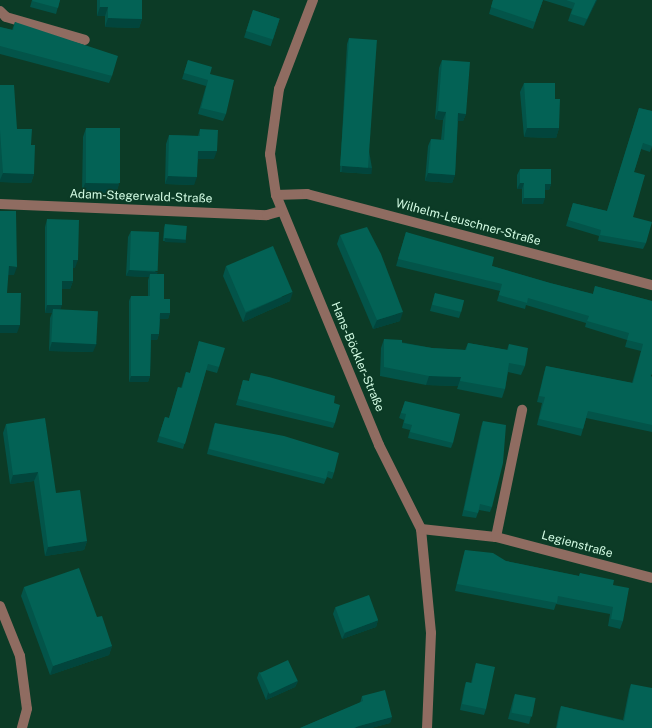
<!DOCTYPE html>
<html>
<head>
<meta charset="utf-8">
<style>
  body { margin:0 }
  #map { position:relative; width:652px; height:728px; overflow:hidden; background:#0c3b26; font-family:"Public Sans",sans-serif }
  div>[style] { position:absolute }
  .street>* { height:10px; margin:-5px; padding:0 5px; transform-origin:5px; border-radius:5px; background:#8f6c61 }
  .wall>* { inset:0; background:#035449; transform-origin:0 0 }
  .shaded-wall>* { inset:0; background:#02453c; transform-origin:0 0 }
  .building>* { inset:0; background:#036255; transform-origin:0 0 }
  span { translate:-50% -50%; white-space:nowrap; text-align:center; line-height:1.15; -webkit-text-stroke:3.5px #0c3b26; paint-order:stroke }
  .street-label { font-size:12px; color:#d3fce4 }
</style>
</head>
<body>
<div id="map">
  <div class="street">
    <div style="left:313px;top:0;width:95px;rotate:110.9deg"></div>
    <div style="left:279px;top:89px;width:66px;rotate:97.9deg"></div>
    <div style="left:270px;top:154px;width:41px;rotate:81.7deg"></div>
    <div style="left:276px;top:195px;width:270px;rotate:67.6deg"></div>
    <div style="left:379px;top:445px;width:94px;rotate:63.4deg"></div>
    <div style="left:421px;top:529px;width:104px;rotate:84.5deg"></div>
    <div style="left:431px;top:633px;width:95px;rotate:92.4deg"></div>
    <div style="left:0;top:11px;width:8px;rotate:45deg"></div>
    <div style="left:6px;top:17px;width:82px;rotate:16.2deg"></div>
    <div style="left:276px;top:195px;width:31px;rotate:-2deg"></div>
    <div style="left:307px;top:194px;width:357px;rotate:14.8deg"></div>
    <div style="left:0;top:204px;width:267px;rotate:2.4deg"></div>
    <div style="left:267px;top:215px;width:15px;rotate:-16deg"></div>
    <div style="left:421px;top:529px;width:75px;rotate:6.1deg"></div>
    <div style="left:496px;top:537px;width:161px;rotate:14.7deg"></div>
    <div style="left:496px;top:537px;width:130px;rotate:-78.4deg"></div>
    <div style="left:0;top:606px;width:54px;rotate:68.2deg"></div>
    <div style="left:20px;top:656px;width:53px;rotate:82.5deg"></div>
    <div style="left:27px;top:709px;width:20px;rotate:105deg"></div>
  </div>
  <div class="wall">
    <div style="clip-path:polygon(32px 0,60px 0,56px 14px,30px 7px)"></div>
    <div style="clip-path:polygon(97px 0,142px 0,142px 19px,139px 28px,105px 27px,105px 16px,97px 16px)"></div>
    <div style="clip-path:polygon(493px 0,597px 0,584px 26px,568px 21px,572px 9px,543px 0,533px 29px,489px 14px)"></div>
    <div style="left:253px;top:10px;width:28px;height:29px;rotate:18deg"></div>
    <div style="clip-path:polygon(15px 22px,112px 76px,109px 83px,0 54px,0 27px,12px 30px)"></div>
    <div style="clip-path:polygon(349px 38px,372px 168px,370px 174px,340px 172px,347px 44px)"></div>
    <div style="clip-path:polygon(188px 60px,210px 74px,226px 114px,223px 121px,198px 114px,206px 86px,182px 79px)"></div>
    <div style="clip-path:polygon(442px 60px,466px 114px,463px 121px,458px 121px,455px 175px,452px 183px,425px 181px,428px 146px,431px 139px,441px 140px,443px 120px,435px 119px,439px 68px)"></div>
    <div style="clip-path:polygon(524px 83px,555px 99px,559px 128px,556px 138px,524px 137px,520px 92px)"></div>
    <div style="clip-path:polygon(0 85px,17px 129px,31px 145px,34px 174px,31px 183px,0 182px)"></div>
    <div style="clip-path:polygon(639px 108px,652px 111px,652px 147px,650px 152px,641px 149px,634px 172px,633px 217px,646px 243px,643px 249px,598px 241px,599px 236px,566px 226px,573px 203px,607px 211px)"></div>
    <div style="clip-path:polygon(86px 128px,119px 184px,116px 193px,82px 192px,83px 137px)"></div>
    <div style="clip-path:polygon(200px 129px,214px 159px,198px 159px,194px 185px,165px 184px,166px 144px,169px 135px,198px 136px)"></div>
    <div style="clip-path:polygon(520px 169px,551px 184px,549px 190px,545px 190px,543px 204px,522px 204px,522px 189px,517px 189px,517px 175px)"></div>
    <div style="clip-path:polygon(47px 219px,75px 268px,73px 268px,73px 281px,70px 289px,62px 289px,60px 310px,93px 352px,49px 351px,50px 318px,52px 313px,45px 313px,45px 227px)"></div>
    <div style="clip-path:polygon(165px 224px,185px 242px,163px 241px,164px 228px)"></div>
    <div style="clip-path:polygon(131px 231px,157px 274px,164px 299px,170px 313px,168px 319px,160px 319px,159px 334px,157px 340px,151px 340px,150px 376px,148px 382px,129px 382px,129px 301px,131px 296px,148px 296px,148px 280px,149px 277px,126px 276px,128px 237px)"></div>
    <div style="clip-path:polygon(406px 232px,492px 266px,550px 283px,593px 294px,595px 286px,652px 301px,651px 376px,652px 377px,652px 432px,586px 418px,581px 436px,537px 425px,542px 403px,537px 402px,544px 373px,546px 366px,632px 383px,641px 351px,625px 347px,627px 340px,585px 327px,586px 323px,526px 305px,525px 309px,497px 301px,500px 291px,396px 266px)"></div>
    <div style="clip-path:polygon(340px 235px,400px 321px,373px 329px,337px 244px)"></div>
    <div style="clip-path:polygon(226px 266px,290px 301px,243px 322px,223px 276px)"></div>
    <div style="clip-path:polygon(435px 293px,461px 312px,459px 318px,430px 311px)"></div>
    <div style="clip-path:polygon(384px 339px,432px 348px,465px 350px,468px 343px,507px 350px,509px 344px,525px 366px,521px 375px,508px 372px,505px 389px,502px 398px,457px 389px,458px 386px,426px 385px,380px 376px,381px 348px)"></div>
    <div style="clip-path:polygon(199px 341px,219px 367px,217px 373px,206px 370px,183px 449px,157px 442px,165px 417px,169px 418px,178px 387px,181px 388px,186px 372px,190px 373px)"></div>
    <div style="clip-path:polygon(251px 373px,334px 403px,335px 423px,333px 428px,236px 405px,243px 380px,249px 381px)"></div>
    <div style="clip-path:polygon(405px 401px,453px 443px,451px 448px,408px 438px,410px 430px,402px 428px,404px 420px,399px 418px)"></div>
    <div style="clip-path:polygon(483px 421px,492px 507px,490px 512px,479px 510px,476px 518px,462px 516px,481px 427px)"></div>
    <div style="clip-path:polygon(215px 423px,334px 473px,332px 479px,327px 477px,324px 484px,207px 454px,213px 429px)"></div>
    <div style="clip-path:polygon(6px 424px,56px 493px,87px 541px,84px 550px,45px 556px,34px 481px,10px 484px,3px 433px)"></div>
    <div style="clip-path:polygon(465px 550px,506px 561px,579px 576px,580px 573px,613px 585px,623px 621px,620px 629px,608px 626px,610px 614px,556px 604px,554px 610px,455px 591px,463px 557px)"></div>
    <div style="clip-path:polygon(24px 587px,97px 617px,112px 646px,109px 655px,50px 675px,21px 596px)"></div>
    <div style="clip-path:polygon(335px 608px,378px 620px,376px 627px,342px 639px,333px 614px)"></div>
    <div style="clip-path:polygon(476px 663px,486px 709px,484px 715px,460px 710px,464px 689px,466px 682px,471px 683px,474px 670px)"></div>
    <div style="clip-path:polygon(259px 672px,298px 681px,295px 687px,266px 700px,257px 678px)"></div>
    <div style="clip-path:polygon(631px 684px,652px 728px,556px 728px,559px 712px,561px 706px,623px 720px,629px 690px)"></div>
    <div style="clip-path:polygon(515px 694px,531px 717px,529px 724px,508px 719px,513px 700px)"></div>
    <div style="clip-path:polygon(362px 696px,392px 717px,390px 723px,371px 728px,300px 728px,360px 703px)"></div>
  </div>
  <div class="shaded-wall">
    <div style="clip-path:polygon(596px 0,597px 0,584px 26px,587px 19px)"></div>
    <div style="clip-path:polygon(100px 7px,108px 7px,105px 16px,97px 16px)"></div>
    <div style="clip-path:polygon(108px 18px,142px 19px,139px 28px,105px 27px)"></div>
    <div style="clip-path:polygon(438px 111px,446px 112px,443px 120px,435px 119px)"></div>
    <div style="clip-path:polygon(458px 113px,466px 114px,463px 121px,455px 121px)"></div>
    <div style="clip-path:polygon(527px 128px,559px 128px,556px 138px,524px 137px)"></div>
    <div style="clip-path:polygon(198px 151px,217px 151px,214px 159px,195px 159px)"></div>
    <div style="left:342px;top:166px;width:30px;height:6px;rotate:4deg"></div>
    <div style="clip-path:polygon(3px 173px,34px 174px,31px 183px,0 182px,0 180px)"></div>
    <div style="clip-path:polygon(428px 173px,455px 175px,452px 183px,425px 181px)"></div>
    <div style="clip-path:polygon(168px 176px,197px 177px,194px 185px,165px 184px)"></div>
    <div style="clip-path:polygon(85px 183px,119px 184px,116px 193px,82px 192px)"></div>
    <div style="clip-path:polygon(520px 183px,524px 183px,522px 189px,517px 189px)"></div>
    <div style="clip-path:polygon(545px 184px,551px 184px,549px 190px,543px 190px)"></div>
    <div style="clip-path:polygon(524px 198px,545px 198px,543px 204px,522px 204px)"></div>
    <div style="left:165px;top:238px;width:21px;height:4px;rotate:3deg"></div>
    <div style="clip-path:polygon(73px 260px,78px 260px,75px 268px,70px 268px)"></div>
    <div style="clip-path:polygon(9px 266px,17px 267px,14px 275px,5px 275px)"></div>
    <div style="clip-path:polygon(129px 270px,158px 272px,155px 278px,150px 274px,149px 277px,126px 276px)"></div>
    <div style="clip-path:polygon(62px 281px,73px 281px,70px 289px,59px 289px)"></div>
    <div style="clip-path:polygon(293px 292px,290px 301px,243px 322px,246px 313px)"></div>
    <div style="clip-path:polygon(47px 305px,62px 305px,59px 313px,53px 309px,52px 313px,45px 313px)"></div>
    <div style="clip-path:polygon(403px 312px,400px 321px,373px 329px,377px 320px)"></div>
    <div style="clip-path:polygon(160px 313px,170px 313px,168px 319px,158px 319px)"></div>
    <div style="clip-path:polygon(0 325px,20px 325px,17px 333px,0 333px)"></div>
    <div style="clip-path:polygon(151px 334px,159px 334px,157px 340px,149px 340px)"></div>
    <div style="clip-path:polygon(52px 342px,97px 343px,93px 352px,49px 351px)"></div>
    <div style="clip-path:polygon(131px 376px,150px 376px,148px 382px,129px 382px)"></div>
    <div style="clip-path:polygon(429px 376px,461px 377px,458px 386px,426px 385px)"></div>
    <div style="clip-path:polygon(38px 472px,34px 481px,10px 484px,13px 475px)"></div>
    <div style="clip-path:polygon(87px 541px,84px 550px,45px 556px,48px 547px)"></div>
    <div style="clip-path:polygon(378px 620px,376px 627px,342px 639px,345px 633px)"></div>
    <div style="clip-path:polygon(112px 646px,109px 655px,50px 675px,53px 666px)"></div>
    <div style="clip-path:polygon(298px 681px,295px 687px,266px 700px,268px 693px)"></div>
    <div style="clip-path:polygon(392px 717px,390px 723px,371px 728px,354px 728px,359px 726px)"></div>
  </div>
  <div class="building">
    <div style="clip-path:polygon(33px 0,60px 0,58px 8px,32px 1px)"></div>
    <div style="clip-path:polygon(100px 0,142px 0,142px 19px,108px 18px,108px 7px,100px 7px)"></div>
    <div style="clip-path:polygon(493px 0,543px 0,535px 22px,491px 7px)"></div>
    <div style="clip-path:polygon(566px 0,596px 0,587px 19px,571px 14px,575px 3px)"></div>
    <div style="left:253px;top:10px;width:28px;height:22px;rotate:18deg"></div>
    <div style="clip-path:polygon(15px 22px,118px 56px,112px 76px,0 46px,0 27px,13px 30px)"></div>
    <div style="left:349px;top:38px;width:28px;height:128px;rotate:4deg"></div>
    <div style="clip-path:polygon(188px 60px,212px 67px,210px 74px,234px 80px,226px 114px,201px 108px,208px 80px,184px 73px)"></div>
    <div style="clip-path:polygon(442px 60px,470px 62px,466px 114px,458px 113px,455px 175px,428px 173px,431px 139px,444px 140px,446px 112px,438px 111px)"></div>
    <div style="clip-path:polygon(524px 83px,555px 83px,555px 99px,560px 99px,559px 128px,527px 128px)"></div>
    <div style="clip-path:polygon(0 85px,14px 85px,17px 129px,32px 129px,31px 145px,35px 145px,34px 174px,3px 173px,0 130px)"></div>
    <div style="clip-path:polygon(639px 108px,652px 111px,652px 146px,643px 143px,634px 172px,645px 175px,633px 217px,652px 222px,646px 243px,600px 235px,601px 230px,568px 220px,573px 203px,607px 211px)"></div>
    <div style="left:86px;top:128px;width:34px;height:55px"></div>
    <div style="clip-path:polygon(200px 129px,218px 130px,217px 151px,198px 151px,197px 177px,168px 176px,169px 135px,200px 136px)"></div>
    <div style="clip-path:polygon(520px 169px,551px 169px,551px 184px,545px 184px,545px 198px,524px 198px,524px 183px,520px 183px)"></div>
    <div style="clip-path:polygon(0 211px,16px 211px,17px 267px,9px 266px,7px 293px,21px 293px,20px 325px,0 325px)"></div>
    <div style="clip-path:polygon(47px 219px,79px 220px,78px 260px,73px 260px,73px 281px,62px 281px,62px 305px,47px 305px)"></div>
    <div style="left:165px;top:224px;width:22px;height:14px;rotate:5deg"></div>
    <div style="clip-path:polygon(367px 227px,381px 254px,403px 312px,377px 320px,340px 235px)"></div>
    <div style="left:131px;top:231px;width:28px;height:39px;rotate:2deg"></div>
    <div style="clip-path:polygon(406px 232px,494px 257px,492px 266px,550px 283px,593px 294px,595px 286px,652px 301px,652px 374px,651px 376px,652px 377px,652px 425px,588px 411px,583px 429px,539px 419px,545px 397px,539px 396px,546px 366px,633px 383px,643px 344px,627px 340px,629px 333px,587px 321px,589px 316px,528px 298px,527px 303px,499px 295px,502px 284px,398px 259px)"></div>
    <div style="left:273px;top:246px;width:50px;height:51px;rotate:67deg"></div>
    <div style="clip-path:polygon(150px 274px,164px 274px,164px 299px,170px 299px,170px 313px,160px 313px,159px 334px,151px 334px,150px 376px,131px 376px,131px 296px,150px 296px)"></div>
    <div style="left:435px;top:293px;width:30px;height:12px;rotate:14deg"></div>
    <div style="left:53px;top:309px;width:45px;height:33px;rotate:3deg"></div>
    <div style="clip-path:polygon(384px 339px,402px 340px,402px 343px,432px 348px,466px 350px,468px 343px,508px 350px,509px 344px,528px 348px,525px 366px,509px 363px,505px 389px,460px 381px,461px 377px,429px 376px,384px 367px)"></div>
    <div style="clip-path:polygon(199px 341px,225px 348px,219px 367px,208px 364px,185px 444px,159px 436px,165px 417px,169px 418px,178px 387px,182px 388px,186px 372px,190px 373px)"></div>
    <div style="clip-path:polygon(251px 373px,269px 377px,335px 396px,334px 403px,340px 405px,335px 423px,238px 399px,243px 380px,249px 381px)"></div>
    <div style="clip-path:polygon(405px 401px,460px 414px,453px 443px,410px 432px,412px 425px,404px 423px,406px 414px,401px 413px)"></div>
    <div style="clip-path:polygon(45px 418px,56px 493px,80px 490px,87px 541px,48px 547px,38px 472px,13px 475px,6px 424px)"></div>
    <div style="clip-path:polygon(483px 421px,506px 425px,503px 463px,492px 507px,480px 504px,478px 513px,464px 510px)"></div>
    <div style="clip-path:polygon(215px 423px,284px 436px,339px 453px,334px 473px,328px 471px,326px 479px,209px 449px)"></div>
    <div style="clip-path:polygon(465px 550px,493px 553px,506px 561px,579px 576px,580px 573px,614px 580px,613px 585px,629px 588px,623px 621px,611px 619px,613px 607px,558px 596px,557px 603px,457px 584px)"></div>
    <div style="clip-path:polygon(79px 568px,97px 617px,102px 616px,112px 646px,53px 666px,24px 587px)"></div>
    <div style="left:369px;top:595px;width:27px;height:36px;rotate:70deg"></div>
    <div style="left:288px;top:660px;width:23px;height:31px;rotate:65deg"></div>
    <div style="clip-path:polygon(476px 663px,495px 667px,486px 709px,462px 704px,466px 682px,472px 683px)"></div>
    <div style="clip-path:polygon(631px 684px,652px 688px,652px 728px,557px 728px,561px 706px,624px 721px)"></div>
    <div style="clip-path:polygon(385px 690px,392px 717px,359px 726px,354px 728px,300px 728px,363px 701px,362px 696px)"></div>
    <div style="left:515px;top:694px;width:21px;height:19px;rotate:11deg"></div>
  </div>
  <div class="street-label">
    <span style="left:141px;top:197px;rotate:2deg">Adam-Stegerwald-Straße</span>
    <span style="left:468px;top:223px;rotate:15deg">Wilhelm-Leuschner-Straße</span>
    <span style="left:357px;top:357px;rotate:67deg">Hans-Böckler-Straße</span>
    <span style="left:577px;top:545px;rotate:15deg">Legienstraße</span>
  </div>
</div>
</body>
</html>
